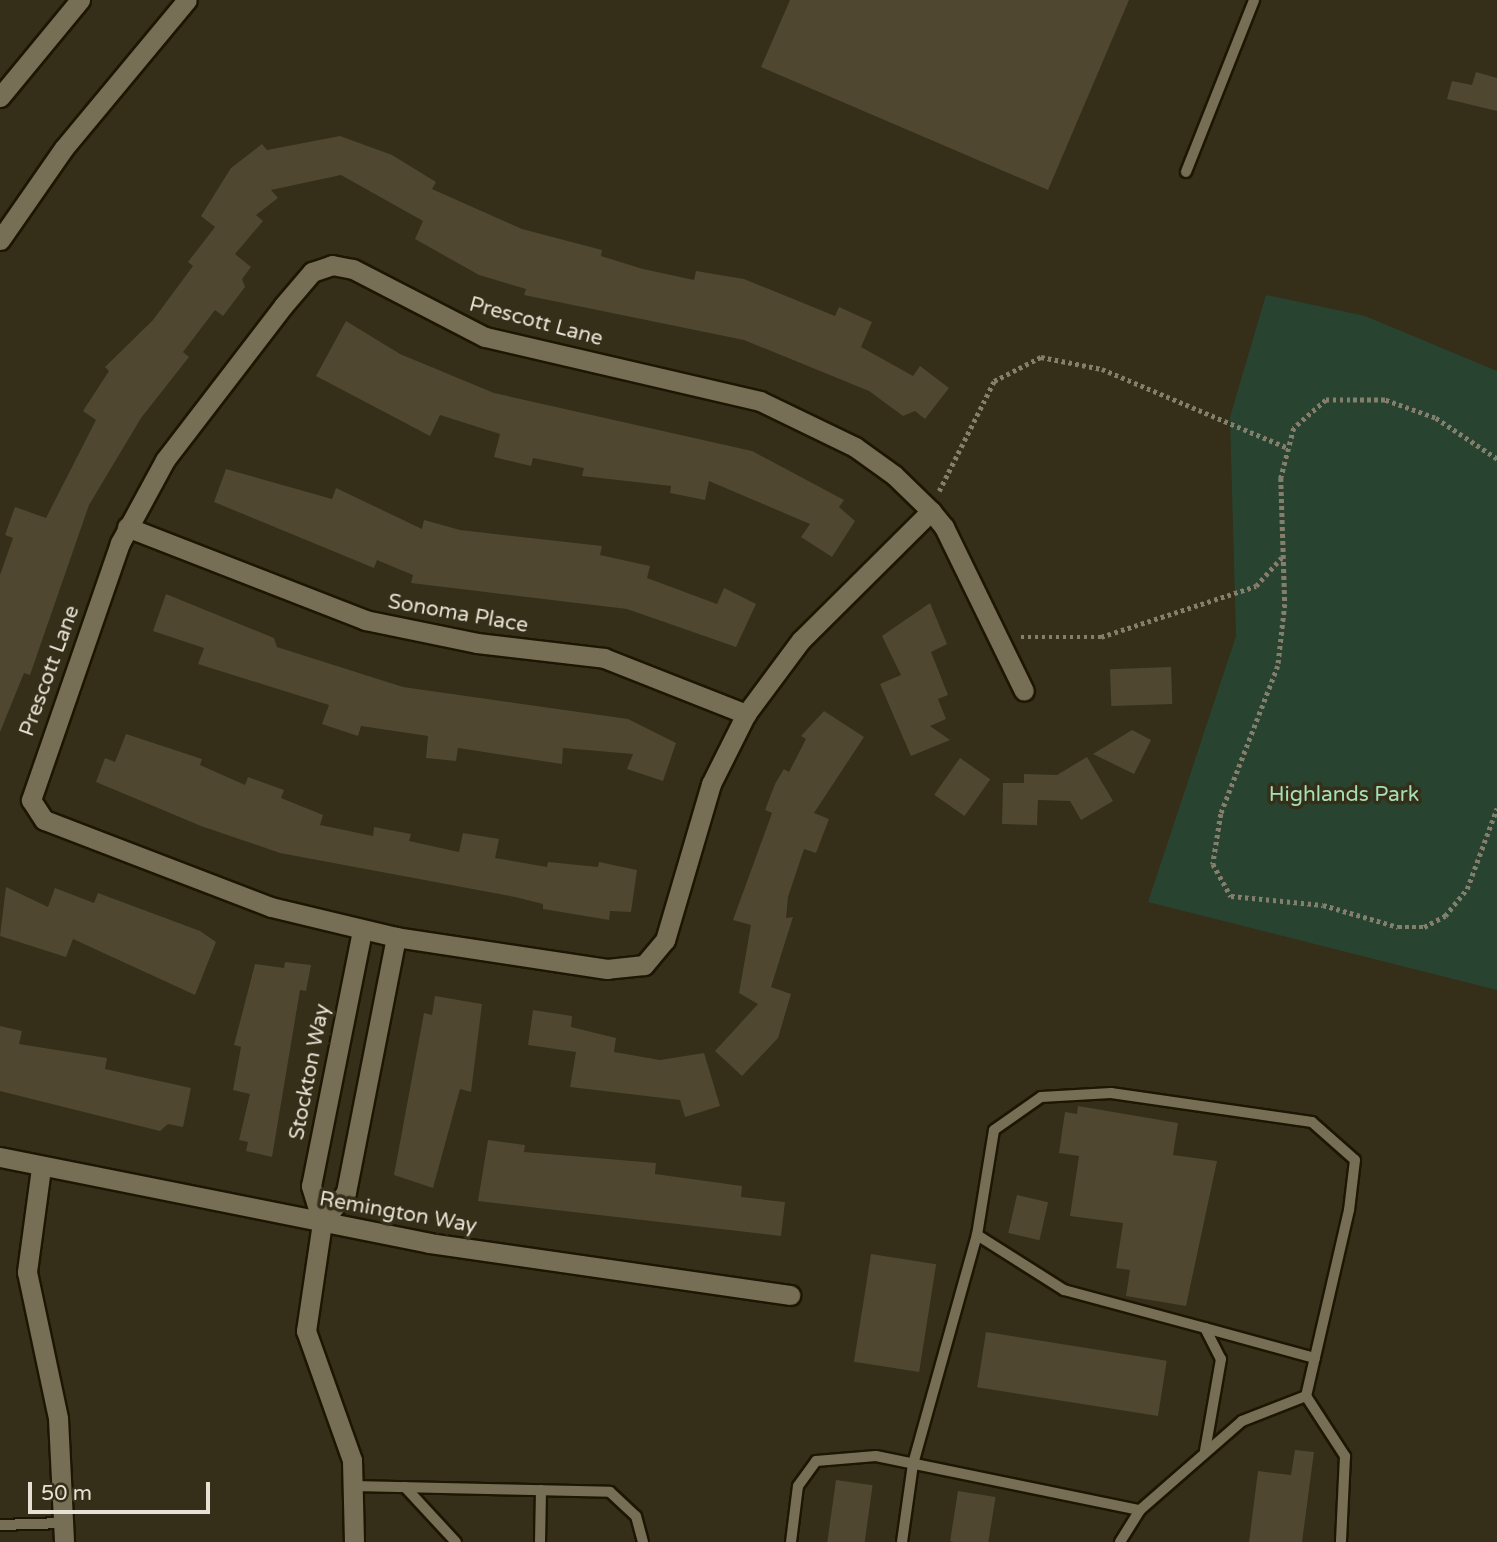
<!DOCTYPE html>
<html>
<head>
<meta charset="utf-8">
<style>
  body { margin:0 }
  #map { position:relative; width:1497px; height:1542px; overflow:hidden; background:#352e18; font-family:"Varela Round",sans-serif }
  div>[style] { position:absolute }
  .green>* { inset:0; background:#284431 }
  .building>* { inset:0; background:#4f4730; transform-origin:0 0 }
  .path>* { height:4.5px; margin-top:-2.25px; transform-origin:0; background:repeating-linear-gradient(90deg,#847e6c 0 3.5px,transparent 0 7px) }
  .roads { filter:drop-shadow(2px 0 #1d1602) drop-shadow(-2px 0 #1d1602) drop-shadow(0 2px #1d1602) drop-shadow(0 -2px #1d1602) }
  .service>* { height:10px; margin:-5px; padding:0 5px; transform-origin:5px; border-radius:5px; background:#776e56 }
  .minor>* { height:19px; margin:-9.5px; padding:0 9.5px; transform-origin:9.5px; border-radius:9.5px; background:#776e56 }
  .secondary>* { height:19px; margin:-9.5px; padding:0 9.5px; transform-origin:9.5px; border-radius:9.5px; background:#776e56 }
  span { translate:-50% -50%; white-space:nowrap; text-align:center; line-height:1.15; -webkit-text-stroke:7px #352e18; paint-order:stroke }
  .street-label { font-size:21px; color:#e6e1d4 }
  .park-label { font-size:21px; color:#a4dfb5 }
  .scale { position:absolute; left:28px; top:1482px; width:182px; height:32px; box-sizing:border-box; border:4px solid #e6e1d4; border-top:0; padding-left:9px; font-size:21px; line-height:24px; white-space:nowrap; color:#e6e1d4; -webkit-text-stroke:5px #352e18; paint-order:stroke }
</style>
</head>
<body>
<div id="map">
  <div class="green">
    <div style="clip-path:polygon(1266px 295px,1365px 316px,1497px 371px,1497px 990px,1148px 902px,1236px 636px,1230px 417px)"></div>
  </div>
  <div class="building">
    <div style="clip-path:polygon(790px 0,1129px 0,1048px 190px,761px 67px)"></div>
    <div style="clip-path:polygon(1476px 72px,1497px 78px,1497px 111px,1447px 99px,1452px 81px,1472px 85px)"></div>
    <div style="clip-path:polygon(340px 136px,392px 155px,436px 182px,432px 189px,522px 229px,602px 250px,601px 256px,643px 269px,694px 280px,696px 271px,744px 279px,835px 316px,839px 307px,872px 322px,861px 347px,913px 376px,920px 366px,949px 388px,925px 419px,915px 411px,903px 416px,869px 391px,744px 340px,524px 295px,526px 289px,479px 275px,415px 239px,423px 221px,341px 175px,271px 190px,278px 198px,256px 215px,263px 221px,235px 254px,251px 267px,242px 279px,245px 287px,223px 316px,215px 310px,183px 352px,189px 357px,141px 418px,89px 505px,30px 675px,24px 673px,0 732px,0 575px,13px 538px,5px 535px,15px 507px,46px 518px,96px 420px,83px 411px,109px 371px,105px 367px,153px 320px,193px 266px,188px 262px,215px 227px,201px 216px,231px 168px,262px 144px,267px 150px)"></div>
    <div style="clip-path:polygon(346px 321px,400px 354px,494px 393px,752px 451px,844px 500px,839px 507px,855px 521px,832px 557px,801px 537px,810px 524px,709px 481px,705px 500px,670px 493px,671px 486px,582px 476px,584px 468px,533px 458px,531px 466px,494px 457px,500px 434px,440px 415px,430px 436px,316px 376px)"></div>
    <div style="clip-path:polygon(226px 469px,332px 499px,336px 488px,422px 529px,424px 520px,460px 530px,602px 546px,600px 555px,650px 566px,647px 578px,717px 604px,724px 588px,756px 604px,736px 647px,627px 609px,411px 583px,413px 575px,377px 560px,374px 568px,214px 502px)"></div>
    <div style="clip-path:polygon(166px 594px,274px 638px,277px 647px,403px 687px,628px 719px,676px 743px,663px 781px,627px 769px,633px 754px,563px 748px,562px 764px,458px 748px,456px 761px,426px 758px,428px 736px,361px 726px,358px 736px,322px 724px,329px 705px,198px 664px,204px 648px,153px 631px)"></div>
    <div style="clip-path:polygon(930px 603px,947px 644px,931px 652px,948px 695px,938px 699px,946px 719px,930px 726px,950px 740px,911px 756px,880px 684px,901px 675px,882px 636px)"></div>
    <div style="left:1171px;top:667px;width:37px;height:61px;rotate:88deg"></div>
    <div style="clip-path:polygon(824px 711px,864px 737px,814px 813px,829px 819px,816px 853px,804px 849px,788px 897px,786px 918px,793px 917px,771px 987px,791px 994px,778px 1038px,742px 1076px,715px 1051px,758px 1004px,739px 993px,751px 925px,733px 920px,772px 813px,765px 810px,775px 784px,784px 769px,789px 772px,806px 739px,801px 736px)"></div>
    <div style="clip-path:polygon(1132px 730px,1151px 740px,1134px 774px,1093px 754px)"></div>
    <div style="clip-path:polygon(126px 734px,202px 759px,200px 765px,245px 785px,248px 777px,284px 790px,281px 798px,323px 815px,320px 825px,373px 836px,374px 827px,411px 834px,409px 841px,459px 852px,463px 833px,499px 839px,495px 858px,547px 867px,548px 862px,598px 867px,599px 862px,637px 870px,631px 912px,610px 911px,609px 920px,543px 909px,543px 904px,515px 897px,280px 853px,201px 826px,96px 782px,105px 758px,115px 762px)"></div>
    <div style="clip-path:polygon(1087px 757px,1113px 801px,1081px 820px,1070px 801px,1038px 800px,1037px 825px,1002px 824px,1003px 783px,1024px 783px,1024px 774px,1057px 775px)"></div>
    <div style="left:960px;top:758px;width:37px;height:45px;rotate:35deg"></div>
    <div style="clip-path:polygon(6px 887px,48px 907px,55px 888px,94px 903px,98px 893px,200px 931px,216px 942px,195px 995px,73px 939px,66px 957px,0 936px)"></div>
    <div style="clip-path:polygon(285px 962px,311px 965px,306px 991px,300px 990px,272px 1157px,246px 1151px,248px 1142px,239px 1140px,250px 1094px,233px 1090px,241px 1047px,234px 1045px,255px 964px,284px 968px)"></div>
    <div style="clip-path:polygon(435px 996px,482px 1004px,471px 1092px,460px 1089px,433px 1188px,394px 1175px,424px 1013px,432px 1015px)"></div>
    <div style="clip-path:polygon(533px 1010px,572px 1016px,571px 1027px,616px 1038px,614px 1052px,660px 1060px,704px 1053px,720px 1106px,685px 1117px,680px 1100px,570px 1087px,576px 1052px,528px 1045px)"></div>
    <div style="clip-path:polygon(0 1026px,22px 1031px,19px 1044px,107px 1058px,105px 1069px,191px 1088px,183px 1127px,168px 1124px,160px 1131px,0 1091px)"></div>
    <div style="clip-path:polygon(1078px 1106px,1178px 1123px,1173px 1155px,1217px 1161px,1186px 1306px,1126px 1296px,1130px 1270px,1116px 1268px,1123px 1223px,1070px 1216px,1079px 1156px,1059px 1153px,1065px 1112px,1077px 1114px)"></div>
    <div style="clip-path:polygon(488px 1140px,525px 1145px,524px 1152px,656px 1163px,655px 1174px,742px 1186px,741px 1197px,785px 1202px,781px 1236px,478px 1201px)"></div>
    <div style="left:1017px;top:1195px;width:32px;height:39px;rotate:13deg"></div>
    <div style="left:871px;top:1254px;width:66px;height:109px;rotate:9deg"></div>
    <div style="left:986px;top:1332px;width:183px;height:56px;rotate:9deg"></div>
    <div style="clip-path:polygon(1295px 1450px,1314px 1452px,1302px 1542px,1249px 1542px,1258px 1471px,1291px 1475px)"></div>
    <div style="left:836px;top:1480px;width:37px;height:63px;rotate:8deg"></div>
    <div style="left:958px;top:1491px;width:38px;height:51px;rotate:9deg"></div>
  </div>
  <div class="path">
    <div style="left:1497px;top:459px;width:74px;rotate:-146.5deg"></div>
    <div style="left:1435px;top:418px;width:53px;rotate:-160.2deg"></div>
    <div style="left:1385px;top:400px;width:59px;rotate:180deg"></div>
    <div style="left:1326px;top:400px;width:43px;rotate:138.8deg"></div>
    <div style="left:1294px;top:428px;width:52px;rotate:104.6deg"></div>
    <div style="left:1281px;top:478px;width:126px;rotate:88.2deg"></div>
    <div style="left:1285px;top:604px;width:62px;rotate:96.4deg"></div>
    <div style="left:1278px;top:666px;width:159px;rotate:111.1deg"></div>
    <div style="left:1221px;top:814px;width:51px;rotate:99.1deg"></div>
    <div style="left:1213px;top:864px;width:37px;rotate:61deg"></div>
    <div style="left:1231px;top:896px;width:92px;rotate:5.6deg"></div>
    <div style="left:1323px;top:905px;width:78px;rotate:16.3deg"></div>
    <div style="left:1398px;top:927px;width:26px"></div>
    <div style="left:1424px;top:927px;width:24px;rotate:-28deg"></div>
    <div style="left:1445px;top:916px;width:35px;rotate:-51deg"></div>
    <div style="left:1467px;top:889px;width:86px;rotate:-69.7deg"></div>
    <div style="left:939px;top:491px;width:123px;rotate:-63.4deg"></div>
    <div style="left:994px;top:381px;width:53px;rotate:-27.1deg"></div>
    <div style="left:1041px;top:357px;width:62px;rotate:11.1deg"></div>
    <div style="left:1102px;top:369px;width:200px;rotate:23deg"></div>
    <div style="left:1021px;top:637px;width:80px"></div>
    <div style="left:1101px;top:637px;width:163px;rotate:-18.2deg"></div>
    <div style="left:1256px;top:586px;width:38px;rotate:-48deg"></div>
  </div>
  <div class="roads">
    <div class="service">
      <div style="left:1186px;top:172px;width:185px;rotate:-68.4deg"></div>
      <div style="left:977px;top:1235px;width:103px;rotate:32.3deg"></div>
      <div style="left:1064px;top:1290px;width:146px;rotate:15.1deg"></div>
      <div style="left:1205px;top:1328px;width:35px;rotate:63deg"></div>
      <div style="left:1221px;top:1359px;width:93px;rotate:99.9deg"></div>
      <div style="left:1205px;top:1328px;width:114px;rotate:15.3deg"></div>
      <div style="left:353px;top:1486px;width:257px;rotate:1.3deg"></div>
      <div style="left:610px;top:1492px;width:35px;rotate:43deg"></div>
      <div style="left:636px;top:1516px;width:27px;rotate:75deg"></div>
      <div style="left:405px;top:1487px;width:75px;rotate:47.2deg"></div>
      <div style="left:0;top:1525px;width:64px;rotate:-1.8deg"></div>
      <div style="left:540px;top:1542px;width:52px;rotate:-88.9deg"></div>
      <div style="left:791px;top:1542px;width:56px;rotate:-82.9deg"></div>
      <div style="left:798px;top:1486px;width:31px;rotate:-54deg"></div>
      <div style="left:816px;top:1461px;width:60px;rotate:-4.8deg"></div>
      <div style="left:876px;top:1456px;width:269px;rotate:11.6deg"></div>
      <div style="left:902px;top:1542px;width:79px;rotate:-82deg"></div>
      <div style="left:913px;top:1464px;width:238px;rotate:-74.4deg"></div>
      <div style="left:977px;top:1235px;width:106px;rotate:-80.8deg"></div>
      <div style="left:994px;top:1130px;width:57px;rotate:-35.1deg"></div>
      <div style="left:1041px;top:1097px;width:70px;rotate:-3.3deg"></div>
      <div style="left:1111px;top:1093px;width:203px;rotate:8.2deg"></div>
      <div style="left:1312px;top:1122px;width:57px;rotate:41.5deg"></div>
      <div style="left:1355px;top:1160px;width:50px;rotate:96.8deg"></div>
      <div style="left:1349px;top:1210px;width:191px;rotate:103deg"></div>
      <div style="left:1306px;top:1396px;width:72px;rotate:57deg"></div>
      <div style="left:1345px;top:1456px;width:86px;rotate:92.7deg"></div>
      <div style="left:1120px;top:1542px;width:38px;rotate:-58deg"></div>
      <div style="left:1140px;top:1510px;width:135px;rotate:-41.1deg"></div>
      <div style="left:1242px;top:1421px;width:69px;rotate:-21.3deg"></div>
    </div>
    <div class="minor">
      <div style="left:931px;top:511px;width:183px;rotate:135.2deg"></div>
      <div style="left:801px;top:640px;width:92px;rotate:126.6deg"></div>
      <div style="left:746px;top:714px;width:78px;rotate:116.6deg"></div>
      <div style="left:711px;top:784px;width:163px;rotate:106.4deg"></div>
      <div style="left:665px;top:940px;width:33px;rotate:130deg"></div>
      <div style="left:644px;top:965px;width:37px;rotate:174deg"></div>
      <div style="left:607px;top:969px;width:213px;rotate:-171.4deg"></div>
      <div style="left:396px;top:937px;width:129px;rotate:-166.5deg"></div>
      <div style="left:271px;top:907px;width:243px;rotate:-159deg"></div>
      <div style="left:44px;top:820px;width:24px;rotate:-123deg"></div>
      <div style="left:31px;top:800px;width:272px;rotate:-70.9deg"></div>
      <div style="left:120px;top:543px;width:94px;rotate:-61.5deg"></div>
      <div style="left:165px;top:460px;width:194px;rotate:-52.5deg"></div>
      <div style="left:283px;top:306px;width:45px;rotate:-49.5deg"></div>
      <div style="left:312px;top:272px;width:21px;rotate:-19deg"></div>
      <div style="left:332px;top:265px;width:21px;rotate:11deg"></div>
      <div style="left:353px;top:269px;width:148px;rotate:27.3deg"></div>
      <div style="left:485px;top:337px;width:282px;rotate:13.1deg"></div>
      <div style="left:760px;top:401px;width:106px;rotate:25.8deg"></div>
      <div style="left:855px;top:447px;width:48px;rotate:35.7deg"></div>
      <div style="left:894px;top:475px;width:52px;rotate:44.2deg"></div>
      <div style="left:931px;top:511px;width:21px;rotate:51deg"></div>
      <div style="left:944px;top:527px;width:182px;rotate:64deg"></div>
      <div style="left:127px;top:527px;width:256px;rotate:21.3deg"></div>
      <div style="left:365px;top:620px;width:114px;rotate:11.6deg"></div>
      <div style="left:477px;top:643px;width:128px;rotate:6.7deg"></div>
      <div style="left:604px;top:658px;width:153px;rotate:21.5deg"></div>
      <div style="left:0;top:1157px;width:438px;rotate:11.3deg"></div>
      <div style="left:429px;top:1243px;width:365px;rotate:8.2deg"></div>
      <div style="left:41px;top:1168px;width:105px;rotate:97.7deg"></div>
      <div style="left:27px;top:1272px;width:149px;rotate:78deg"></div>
      <div style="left:58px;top:1418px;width:124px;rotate:87.2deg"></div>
      <div style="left:322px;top:1222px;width:38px;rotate:-51deg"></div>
      <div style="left:346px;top:1192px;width:260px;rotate:-78.9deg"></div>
      <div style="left:354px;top:1542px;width:82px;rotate:-91.4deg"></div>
      <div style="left:352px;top:1460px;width:137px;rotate:-109.6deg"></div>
      <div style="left:306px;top:1331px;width:110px;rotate:-81.6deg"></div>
      <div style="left:322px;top:1222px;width:38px;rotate:-107deg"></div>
      <div style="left:311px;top:1186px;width:261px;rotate:-78.7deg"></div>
    </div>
    <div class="secondary">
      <div style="left:0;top:97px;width:126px;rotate:-50.5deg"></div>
      <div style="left:0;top:240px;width:112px;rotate:-55.2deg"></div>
      <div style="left:64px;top:148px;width:192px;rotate:-50.3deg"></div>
    </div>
  </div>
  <div class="street-label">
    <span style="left:536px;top:322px;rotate:15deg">Prescott Lane</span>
    <span style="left:458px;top:614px;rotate:10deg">Sonoma Place</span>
    <span style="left:50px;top:671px;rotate:-70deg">Prescott Lane</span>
    <span style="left:310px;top:1072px;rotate:-79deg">Stockton Way</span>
    <span style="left:398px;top:1213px;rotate:10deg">Remington Way</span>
  </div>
  <div class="park-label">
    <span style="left:1344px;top:795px">Highlands Park</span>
  </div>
  <div class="scale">50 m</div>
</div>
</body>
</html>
